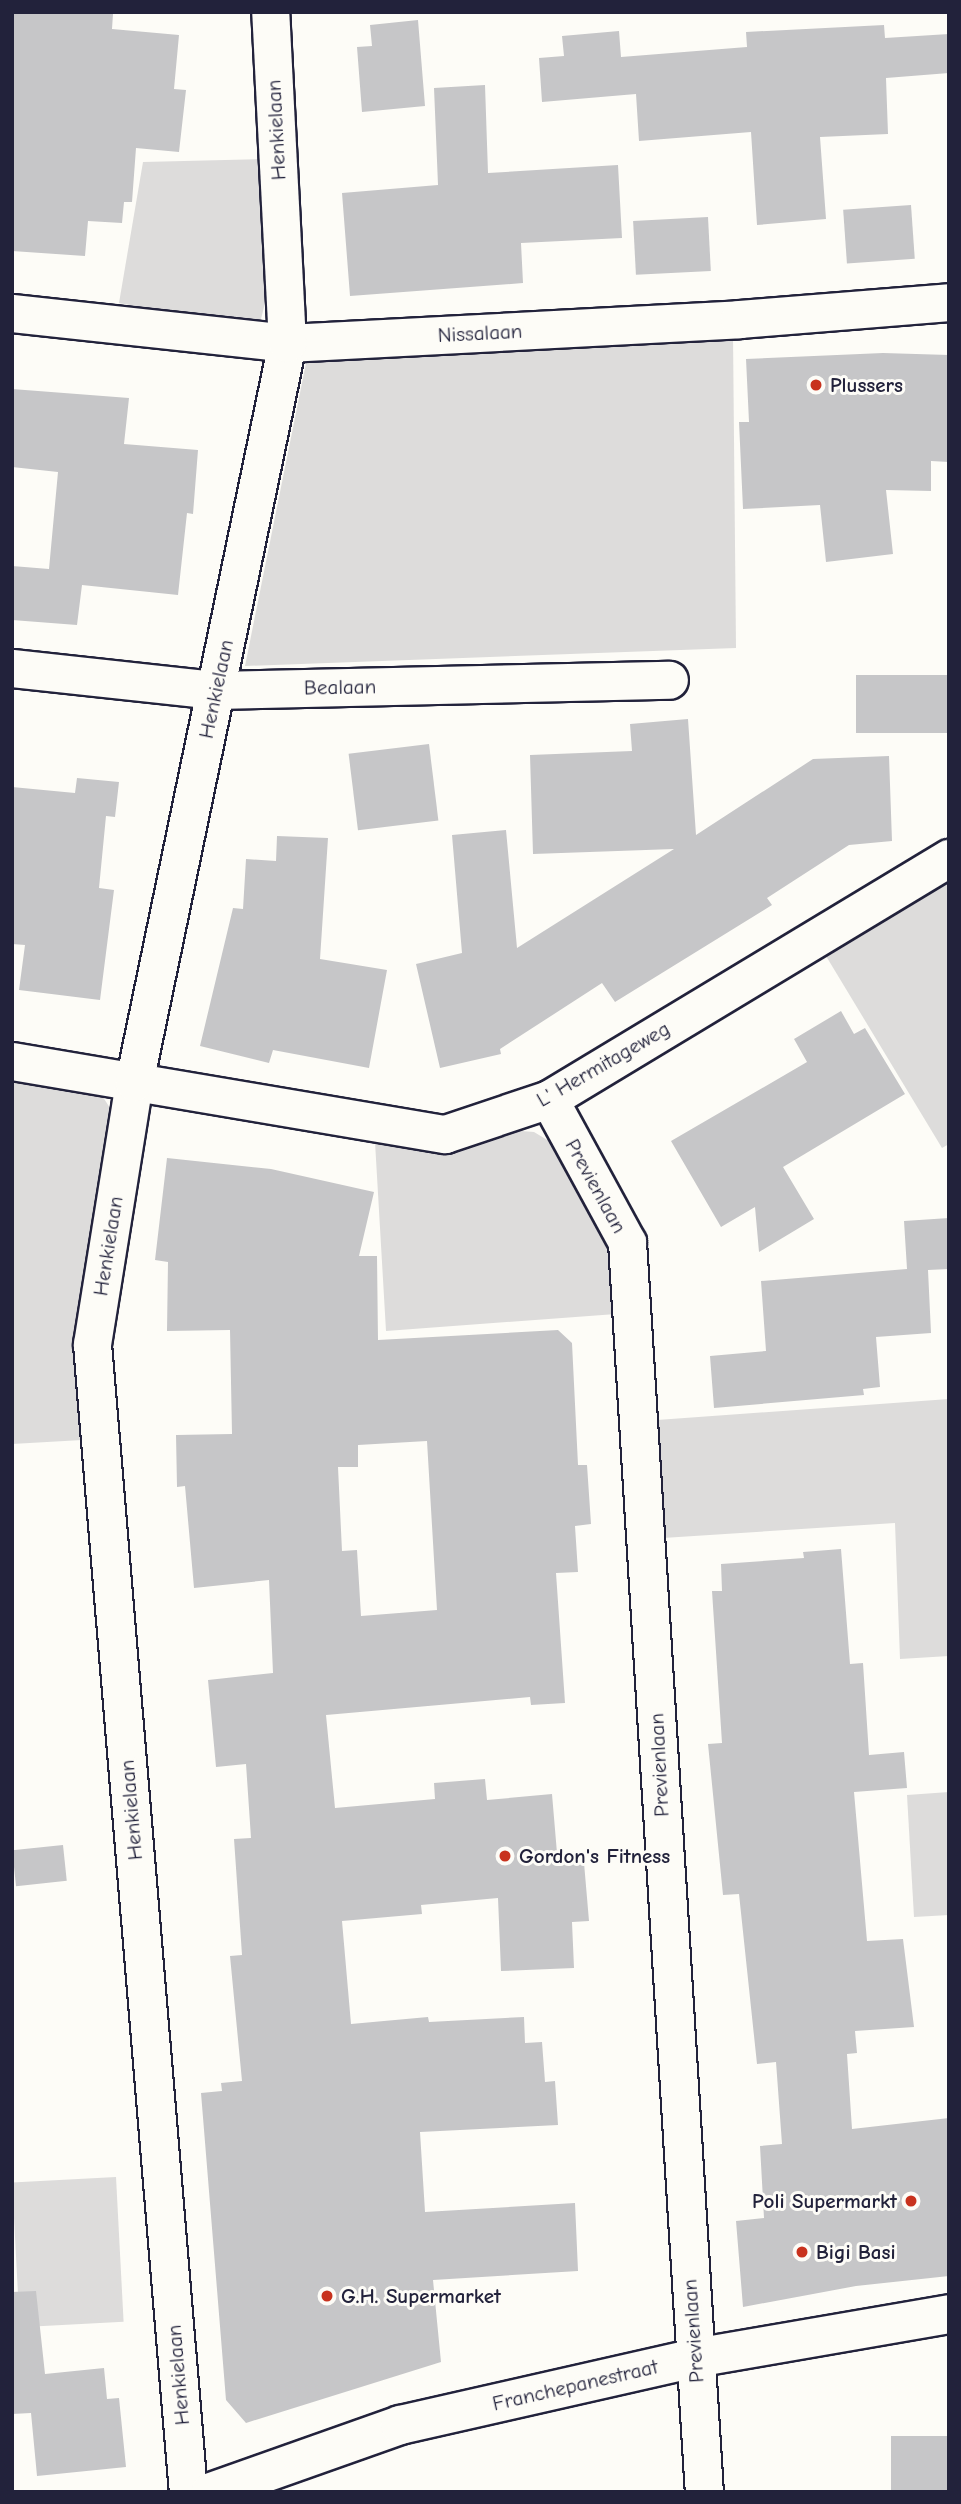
<!DOCTYPE html>
<html>
<head>
<meta charset="utf-8">
<style>
  body { margin:0 }
  #map { position:relative; width:961px; height:2504px; overflow:hidden; background:#fdfcf7; font-family:"Comic Neue",sans-serif }
  div>[style] { position:absolute }
  .green>* { inset:0; background:#dddcdb; transform-origin:0 0 }
  .building>* { inset:0; background:#c6c6c8; transform-origin:0 0 }
  .roads { filter:drop-shadow(2px 0 #22223b) drop-shadow(-2px 0 #22223b) drop-shadow(0 2px #22223b) drop-shadow(0 -2px #22223b) }
  .minor>* { height:37px; margin:-18.5px; padding:0 18.5px; transform-origin:18.5px; border-radius:18.5px; background:#fdfcf7 }
  .tertiary>* { height:38px; margin:-19px; padding:0 19px; transform-origin:19px; border-radius:19px; background:#fdfcf7 }
  .dots>* { width:19px; height:19px; translate:-50% -50%; box-sizing:border-box; border:4px solid #fdfcf7; border-radius:50% }
  span { translate:-50% -50%; white-space:nowrap; text-align:center; line-height:1.15; -webkit-text-stroke:6px #fdfcf7; paint-order:stroke }
  .street-label { font-size:21px; color:#22223b }
  .poi-label { font-size:21px; color:#22223b; font-weight:700 }
  .left { translate:0 -50%; text-align:left }
  .right { translate:-100% -50%; text-align:right }
  .frame { position:absolute; inset:0; border:14px solid #22223b; pointer-events:none }
</style>
</head>
<body>
<div id="map">
  <div class="green">
    <div style="clip-path:polygon(262px 159px,271px 279px,261px 319px,251px 327px,119px 303px,143px 162px)"></div>
    <div style="clip-path:polygon(733px 335px,736px 648px,245px 666px,306px 363px)"></div>
    <div style="clip-path:polygon(949px 879px,949px 1144px,942px 1148px,826px 956px)"></div>
    <div style="clip-path:polygon(12px 1079px,101px 1094px,110px 1108px,78px 1339px,82px 1440px,12px 1444px)"></div>
    <div style="clip-path:polygon(509px 1130px,534px 1132px,549px 1141px,596px 1219px,611px 1262px,616px 1314px,386px 1331px,375px 1142px,450px 1146px)"></div>
    <div style="clip-path:polygon(949px 1399px,949px 1656px,900px 1659px,895px 1523px,663px 1538px,657px 1420px)"></div>
    <div style="clip-path:polygon(949px 1792px,949px 1915px,914px 1917px,907px 1795px)"></div>
    <div style="left:116px;top:2177px;width:145px;height:104px;rotate:87deg"></div>
  </div>
  <div class="building">
    <div style="clip-path:polygon(12px 12px,113px 14px,112px 29px,179px 35px,174px 89px,186px 90px,179px 152px,136px 148px,132px 202px,124px 202px,122px 223px,88px 221px,85px 256px,12px 251px)"></div>
    <div style="clip-path:polygon(418px 20px,425px 106px,362px 112px,357px 47px,372px 46px,370px 25px)"></div>
    <div style="clip-path:polygon(884px 25px,885px 38px,949px 34px,949px 73px,886px 78px,888px 134px,820px 137px,826px 219px,757px 225px,751px 132px,639px 141px,636px 94px,542px 102px,539px 58px,564px 56px,562px 36px,619px 31px,621px 57px,747px 47px,746px 32px)"></div>
    <div style="clip-path:polygon(485px 85px,488px 173px,618px 165px,622px 238px,521px 243px,523px 283px,350px 296px,342px 193px,438px 185px,434px 88px)"></div>
    <div style="left:911px;top:205px;width:54px;height:68px;rotate:86deg"></div>
    <div style="left:708px;top:217px;width:54px;height:75px;rotate:87deg"></div>
    <div style="clip-path:polygon(883px 353px,949px 355px,949px 462px,931px 461px,931px 491px,886px 490px,893px 554px,826px 562px,820px 505px,743px 509px,739px 422px,749px 422px,746px 359px)"></div>
    <div style="clip-path:polygon(12px 389px,129px 398px,124px 444px,198px 450px,193px 514px,187px 513px,178px 595px,82px 585px,77px 625px,12px 620px,12px 566px,49px 569px,58px 472px,12px 467px)"></div>
    <div style="left:949px;top:675px;width:58px;height:93px;rotate:90deg"></div>
    <div style="clip-path:polygon(688px 719px,696px 835px,813px 759px,889px 756px,892px 841px,849px 845px,767px 898px,772px 905px,615px 1002px,602px 983px,500px 1049px,501px 1054px,440px 1068px,416px 964px,462px 953px,452px 835px,506px 830px,517px 948px,674px 849px,533px 854px,530px 755px,632px 751px,630px 724px)"></div>
    <div style="left:429px;top:744px;width:77px;height:81px;rotate:83deg"></div>
    <div style="clip-path:polygon(77px 778px,119px 782px,115px 817px,106px 816px,99px 888px,114px 890px,100px 1000px,19px 990px,25px 945px,12px 944px,12px 787px,75px 793px)"></div>
    <div style="clip-path:polygon(277px 836px,328px 838px,320px 959px,387px 970px,369px 1068px,273px 1050px,269px 1063px,200px 1046px,233px 908px,243px 909px,246px 859px,276px 861px)"></div>
    <div style="clip-path:polygon(841px 1011px,854px 1034px,865px 1028px,905px 1094px,783px 1167px,814px 1219px,759px 1252px,755px 1207px,721px 1227px,671px 1141px,807px 1062px,794px 1039px)"></div>
    <div style="clip-path:polygon(evenodd,167px 1158px,271px 1169px,374px 1192px,359px 1256px,377px 1256px,378px 1340px,558px 1330px,572px 1343px,578px 1465px,587px 1465px,591px 1524px,575px 1526px,578px 1572px,556px 1573px,565px 1703px,531px 1705px,530px 1697px,326px 1715px,335px 1808px,435px 1799px,434px 1783px,485px 1779px,487px 1800px,552px 1794px,557px 1853px,583px 1851px,589px 1921px,572px 1922px,574px 1968px,501px 1971px,498px 1898px,421px 1905px,422px 1914px,342px 1921px,351px 2024px,428px 2017px,429px 2022px,524px 2017px,525px 2043px,542px 2042px,545px 2082px,555px 2081px,558px 2125px,420px 2132px,425px 2212px,575px 2203px,578px 2271px,433px 2280px,441px 2362px,246px 2423px,226px 2400px,201px 2093px,222px 2091px,221px 2083px,242px 2081px,230px 1956px,242px 1955px,234px 1839px,251px 1838px,246px 1764px,216px 1767px,208px 1680px,273px 1673px,269px 1580px,194px 1588px,185px 1486px,177px 1487px,176px 1435px,232px 1434px,230px 1330px,167px 1331px,168px 1262px,155px 1260px,167px 1158px,427px 1441px,437px 1610px,361px 1616px,357px 1550px,342px 1551px,338px 1467px,358px 1467px,358px 1445px,427px 1441px)"></div>
    <div style="clip-path:polygon(949px 1218px,949px 1269px,928px 1270px,931px 1333px,876px 1337px,880px 1387px,863px 1389px,864px 1395px,714px 1408px,710px 1356px,766px 1351px,761px 1281px,907px 1269px,904px 1221px)"></div>
    <div style="clip-path:polygon(841px 1549px,850px 1664px,863px 1663px,869px 1755px,904px 1752px,907px 1788px,854px 1792px,867px 1941px,903px 1939px,914px 2027px,855px 2031px,857px 2053px,847px 2054px,852px 2129px,949px 2118px,949px 2276px,856px 2286px,743px 2307px,736px 2221px,764px 2218px,760px 2146px,782px 2144px,776px 2062px,757px 2064px,739px 1894px,723px 1895px,708px 1744px,722px 1743px,712px 1591px,722px 1591px,721px 1564px,804px 1558px,803px 1552px)"></div>
    <div style="left:63px;top:1845px;width:36px;height:51px;rotate:84deg"></div>
    <div style="clip-path:polygon(36px 2291px,45px 2374px,104px 2368px,107px 2399px,119px 2398px,126px 2467px,37px 2476px,31px 2413px,12px 2414px,12px 2292px)"></div>
    <div style="left:949px;top:2436px;width:56px;height:58px;rotate:90deg"></div>
  </div>
  <div class="roads">
    <div class="minor">
      <div style="left:12px;top:313px;width:277px;rotate:6.2deg"></div>
      <div style="left:287px;top:343px;width:453px;rotate:-3deg"></div>
      <div style="left:739px;top:319px;width:211px;rotate:-4.6deg"></div>
      <div style="left:12px;top:668px;width:205px;rotate:6.2deg"></div>
      <div style="left:216px;top:690px;width:453px;rotate:-1.3deg"></div>
      <div style="left:12px;top:1061px;width:439px;rotate:9.6deg"></div>
      <div style="left:445px;top:1134px;width:110px;rotate:-18.6deg"></div>
      <div style="left:549px;top:1099px;width:467px;rotate:-31.1deg"></div>
      <div style="left:549px;top:1099px;width:163px;rotate:61.4deg"></div>
      <div style="left:627px;top:1242px;width:1252px;rotate:86.48deg"></div>
      <div style="left:188px;top:2492px;width:1152px;rotate:-94.78deg"></div>
      <div style="left:92px;top:1344px;width:265px;rotate:-80.9deg"></div>
      <div style="left:134px;top:1082px;width:755px;rotate:-78.3deg"></div>
      <div style="left:287px;top:343px;width:331px;rotate:-92.9deg"></div>
    </div>
    <div class="tertiary">
      <div style="left:211px;top:2492px;width:201px;rotate:-19.5deg"></div>
      <div style="left:400px;top:2425px;width:303px;rotate:-12.8deg"></div>
      <div style="left:695px;top:2358px;width:258px;rotate:-9.8deg"></div>
    </div>
  </div>
  <div class="dots">
    <div style="left:816px;top:385px;background:#c8321e"></div>
    <div style="left:505px;top:1856px;background:#c8321e"></div>
    <div style="left:911px;top:2201px;background:#c8321e"></div>
    <div style="left:802px;top:2252px;background:#c8321e"></div>
    <div style="left:327px;top:2296px;background:#c8321e"></div>
  </div>
  <div class="street-label">
    <span style="left:276px;top:130px;rotate:-93deg">Henkielaan</span>
    <span style="left:480px;top:333px;rotate:-3deg">Nissalaan</span>
    <span style="left:340px;top:687px;rotate:-1deg">Bealaan</span>
    <span style="left:216px;top:689px;rotate:-78deg">Henkielaan</span>
    <span style="left:603px;top:1064px;rotate:-30deg">L' Hermitageweg</span>
    <span style="left:596px;top:1186px;rotate:61deg">Previenlaan</span>
    <span style="left:108px;top:1246px;rotate:-81deg">Henkielaan</span>
    <span style="left:659px;top:1765px;rotate:-93deg">Previenlaan</span>
    <span style="left:131px;top:1810px;rotate:-95deg">Henkielaan</span>
    <span style="left:693px;top:2331px;rotate:-94deg">Previenlaan</span>
    <span style="left:178px;top:2375px;rotate:-95deg">Henkielaan</span>
    <span style="left:575px;top:2385px;rotate:-13deg">Franchepanestraat</span>
  </div>
  <div class="poi-label">
    <span class="left" style="left:830px;top:385px">Plussers</span>
    <span class="left" style="left:519px;top:1856px">Gordon's Fitness</span>
    <span class="right" style="left:897px;top:2201px">Poli Supermarkt</span>
    <span class="left" style="left:816px;top:2252px">Bigi Basi</span>
    <span class="left" style="left:341px;top:2296px">G.H. Supermarket</span>
  </div>
  <div class="frame"></div>
</div>
</body>
</html>
